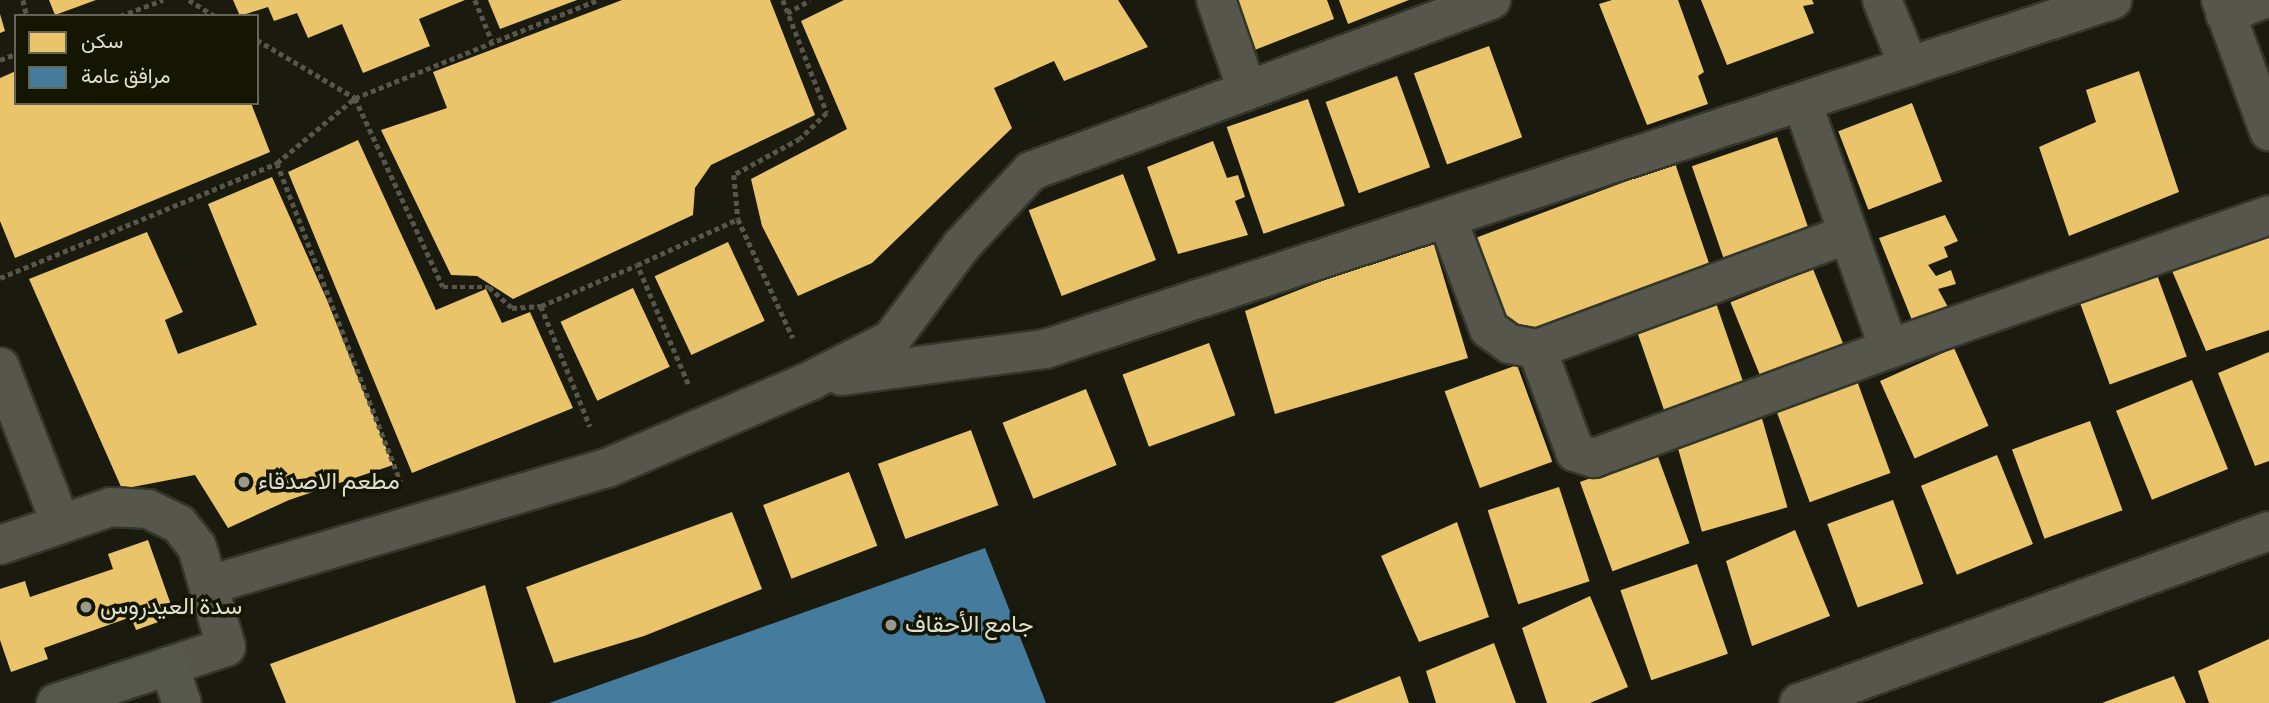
<!DOCTYPE html>
<html>
<head>
<meta charset="utf-8">
<style>
  body { margin:0 }
  #map { position:relative; width:2269px; height:703px; overflow:hidden; background:#1a1b0e; font-family:"Source Sans 3",Vazirmatn,sans-serif }
  div>[style] { position:absolute }
  .homes>* { inset:0; background:#e9c46a; transform-origin:0 0 }
  .public>* { inset:0; background:#457b9d }
  .path>* { height:4.5px; margin-top:-2.25px; transform-origin:0; background:repeating-linear-gradient(90deg,#56564d 0 5px,transparent 0 8.5px) }
  .roads { filter:drop-shadow(2px 0 #34362a) drop-shadow(-2px 0 #34362a) drop-shadow(0 2px #34362a) drop-shadow(0 -2px #34362a) }
  .minor>* { height:38px; margin:-19px; padding:0 19px; transform-origin:19px; border-radius:19px; background:#56564d }
  .secondary>* { height:38px; margin:-19px; padding:0 19px; transform-origin:19px; border-radius:19px; background:#57584d }
  .dots>* { width:19px; height:19px; translate:-50% -50%; box-sizing:border-box; border:4px solid #151602; border-radius:50% }
  span { translate:-50% -50%; white-space:nowrap; text-align:center; line-height:1.15; -webkit-text-stroke:7px #151602; paint-order:stroke }
  .poi-label { font-size:24px; color:#dddfd1 }
  .left { translate:0 -50%; text-align:left }
  .legend { position:absolute; left:14px; top:14px; width:245px; height:91px; box-sizing:border-box; background:#151602; border:2px solid #656655; margin:0; padding:9px 12px; list-style:none; font-size:21px; color:#dddfd1 }
  .legend li { display:flex; align-items:center; gap:14px; height:35px }
  .legend b { width:35px; border:2px solid #656655 }
</style>
</head>
<body>
<div id="map">
  <div class="homes">
    <div style="clip-path:polygon(49px 0,96px 0,55px 15px)"></div>
    <div style="clip-path:polygon(233px 0,465px 0,419px 19px,430px 46px,363px 73px,342px 24px,308px 38px,297px 13px,274px 21px,268px 7px,240px 16px)"></div>
    <div style="clip-path:polygon(488px 0,577px 0,500px 29px)"></div>
    <div style="clip-path:polygon(622px 0,770px 0,815px 115px,711px 165px,695px 188px,693px 215px,513px 299px,477px 276px,451px 275px,381px 130px,447px 108px,433px 72px)"></div>
    <div style="clip-path:polygon(844px 0,1118px 0,1148px 47px,1064px 81px,1054px 61px,994px 88px,1012px 128px,872px 263px,798px 296px,762px 226px,751px 179px,847px 129px,801px 21px)"></div>
    <div style="clip-path:polygon(1231px 0,1327px 0,1334px 19px,1252px 51px)"></div>
    <div style="clip-path:polygon(1339px 0,1409px 0,1348px 24px)"></div>
    <div style="clip-path:polygon(1612px 0,1678px 0,1704px 72px,1698px 76px,1708px 104px,1647px 125px,1599px 4px)"></div>
    <div style="clip-path:polygon(1701px 0,1812px 0,1814px 4px,1803px 6px,1814px 33px,1727px 65px)"></div>
    <div style="clip-path:polygon(0 14px,5px 31px,0 33px)"></div>
    <div style="left:1489px;top:46px;width:97px;height:80px;rotate:70deg"></div>
    <div style="clip-path:polygon(16px 71px,16px 103px,251px 103px,270px 152px,15px 258px,0 221px,0 78px)"></div>
    <div style="clip-path:polygon(2139px 71px,2179px 192px,2069px 236px,2039px 147px,2096px 122px,2086px 90px)"></div>
    <div style="left:1397px;top:76px;width:97px;height:76px;rotate:70deg"></div>
    <div style="left:1308px;top:99px;width:113px;height:86px;rotate:71deg"></div>
    <div style="left:1912px;top:103px;width:84px;height:79px;rotate:69deg"></div>
    <div style="left:1777px;top:137px;width:105px;height:90px;rotate:71deg"></div>
    <div style="clip-path:polygon(358px 140px,436px 310px,486px 289px,502px 323px,530px 312px,573px 408px,412px 473px,288px 172px)"></div>
    <div style="clip-path:polygon(1213px 141px,1227px 178px,1238px 175px,1245px 197px,1235px 201px,1248px 235px,1178px 254px,1147px 167px)"></div>
    <div style="clip-path:polygon(1675px 163px,1713px 275px,1525px 338px,1501px 323px,1470px 240px)"></div>
    <div style="left:1123px;top:174px;width:92px;height:101px;rotate:69deg"></div>
    <div style="clip-path:polygon(272px 177px,327px 300px,393px 465px,289px 500px,228px 528px,195px 475px,122px 489px,29px 279px,147px 232px,183px 312px,165px 320px,178px 354px,257px 325px,208px 204px)"></div>
    <div style="clip-path:polygon(1945px 215px,1958px 241px,1944px 247px,1948px 257px,1928px 265px,1936px 276px,1951px 270px,1956px 284px,1938px 289px,1953px 316px,1916px 330px,1879px 238px)"></div>
    <div style="clip-path:polygon(2269px 232px,2269px 330px,2206px 351px,2170px 266px)"></div>
    <div style="clip-path:polygon(1432px 238px,1468px 358px,1275px 414px,1245px 311px)"></div>
    <div style="left:728px;top:242px;width:87px;height:81px;rotate:65deg"></div>
    <div style="left:1813px;top:269px;width:87px;height:89px;rotate:68deg"></div>
    <div style="left:2156px;top:272px;width:90px;height:82px;rotate:70deg"></div>
    <div style="left:633px;top:288px;width:87px;height:80px;rotate:65deg"></div>
    <div style="left:1716px;top:303px;width:94px;height:84px;rotate:71deg"></div>
    <div style="left:1209px;top:343px;width:77px;height:92px;rotate:70deg"></div>
    <div style="left:1954px;top:348px;width:85px;height:81px;rotate:66deg"></div>
    <div style="clip-path:polygon(2269px 352px,2269px 461px,2255px 466px,2218px 373px)"></div>
    <div style="left:1517px;top:365px;width:103px;height:77px;rotate:70deg"></div>
    <div style="left:1856px;top:378px;width:101px;height:86px;rotate:70deg"></div>
    <div style="left:2192px;top:380px;width:96px;height:82px;rotate:68deg"></div>
    <div style="left:1086px;top:389px;width:82px;height:90px;rotate:68deg"></div>
    <div style="left:1761px;top:415px;width:96px;height:89px;rotate:74deg"></div>
    <div style="left:2090px;top:421px;width:95px;height:83px;rotate:70deg"></div>
    <div style="left:971px;top:430px;width:80px;height:99px;rotate:70deg"></div>
    <div style="left:1657px;top:454px;width:95px;height:82px;rotate:70deg"></div>
    <div style="left:1997px;top:455px;width:96px;height:82px;rotate:68deg"></div>
    <div style="left:849px;top:472px;width:79px;height:92px;rotate:69deg"></div>
    <div style="left:1559px;top:487px;width:99px;height:75px;rotate:72deg"></div>
    <div style="left:1893px;top:500px;width:89px;height:70px;rotate:70deg"></div>
    <div style="clip-path:polygon(732px 512px,762px 589px,644px 636px,554px 663px,526px 587px)"></div>
    <div style="clip-path:polygon(1457px 522px,1489px 617px,1419px 642px,1381px 556px)"></div>
    <div style="clip-path:polygon(1795px 530px,1830px 616px,1752px 646px,1726px 561px)"></div>
    <div style="clip-path:polygon(148px 540px,175px 616px,136px 630px,131px 617px,44px 648px,48px 659px,11px 672px,0 640px,0 589px,25px 581px,30px 597px,113px 569px,108px 554px)"></div>
    <div style="left:1697px;top:564px;width:95px;height:81px;rotate:71deg"></div>
    <div style="clip-path:polygon(485px 585px,516px 703px,286px 703px,270px 664px)"></div>
    <div style="clip-path:polygon(1590px 596px,1628px 687px,1590px 703px,1547px 703px,1522px 628px)"></div>
    <div style="clip-path:polygon(2269px 639px,2269px 703px,2209px 703px,2198px 671px)"></div>
    <div style="clip-path:polygon(1494px 643px,1516px 703px,1436px 703px,1426px 671px)"></div>
    <div style="clip-path:polygon(1400px 676px,1409px 703px,1333px 703px)"></div>
    <div style="clip-path:polygon(2174px 676px,2186px 703px,2102px 703px)"></div>
  </div>
  <div class="public">
    <div style="clip-path:polygon(985px 548px,1046px 703px,549px 703px)"></div>
  </div>
  <div class="path">
    <div style="left:23px;top:0;width:16px;rotate:76deg"></div>
    <div style="left:189px;top:0;width:31px;rotate:32deg"></div>
    <div style="left:475px;top:0;width:44px;rotate:67.5deg"></div>
    <div style="left:783px;top:0;width:121px;rotate:68.7deg"></div>
    <div style="left:827px;top:113px;width:37px;rotate:136deg"></div>
    <div style="left:800px;top:139px;width:75px;rotate:151.4deg"></div>
    <div style="left:734px;top:175px;width:44px;rotate:84.8deg"></div>
    <div style="left:738px;top:219px;width:131px;rotate:65.2deg"></div>
    <div style="left:787px;top:13px;width:26px;rotate:-29deg"></div>
    <div style="left:120px;top:16px;width:46px;rotate:-20.4deg"></div>
    <div style="left:257px;top:40px;width:114px;rotate:30.6deg"></div>
    <div style="left:355px;top:98px;width:261px;rotate:-22deg"></div>
    <div style="left:0;top:60px;width:17px;rotate:-21deg"></div>
    <div style="left:277px;top:163px;width:342px;rotate:68.8deg"></div>
    <div style="left:0;top:278px;width:300px;rotate:-22.5deg"></div>
    <div style="left:277px;top:163px;width:102px;rotate:-39.8deg"></div>
    <div style="left:355px;top:98px;width:208px;rotate:65deg"></div>
    <div style="left:443px;top:287px;width:46px"></div>
    <div style="left:489px;top:287px;width:31px;rotate:42deg"></div>
    <div style="left:512px;top:308px;width:29px;rotate:-4deg"></div>
    <div style="left:541px;top:306px;width:104px;rotate:-23.1deg"></div>
    <div style="left:541px;top:306px;width:130px;rotate:67.8deg"></div>
    <div style="left:688px;top:384px;width:129px;rotate:-113.2deg"></div>
    <div style="left:637px;top:265px;width:111px;rotate:-24.5deg"></div>
  </div>
  <div class="roads">
    <div class="minor">
      <div style="left:1216px;top:0;width:95px;rotate:71deg"></div>
      <div style="left:1882px;top:0;width:72px;rotate:68.1deg"></div>
      <div style="left:2221px;top:0;width:140px;rotate:69.9deg"></div>
      <div style="left:2225px;top:14px;width:40px;rotate:-21deg"></div>
      <div style="left:1802px;top:102px;width:262px;rotate:70.6deg"></div>
      <div style="left:1889px;top:349px;width:403px;rotate:-19.4deg"></div>
      <div style="left:1447px;top:218px;width:119px;rotate:69.3deg"></div>
      <div style="left:1489px;top:329px;width:26px;rotate:36deg"></div>
      <div style="left:1510px;top:344px;width:27px;rotate:10deg"></div>
      <div style="left:1537px;top:349px;width:110px;rotate:69.7deg"></div>
      <div style="left:1575px;top:452px;width:20px;rotate:18deg"></div>
      <div style="left:1594px;top:458px;width:314px;rotate:-20.3deg"></div>
      <div style="left:1537px;top:349px;width:329px;rotate:-20.3deg"></div>
      <div style="left:0;top:367px;width:168px;rotate:68.8deg"></div>
      <div style="left:842px;top:376px;width:205px;rotate:-7.6deg"></div>
      <div style="left:1045px;top:349px;width:1123px;rotate:-18.11deg"></div>
      <div style="left:0;top:545px;width:117px;rotate:-18.9deg"></div>
      <div style="left:111px;top:507px;width:37px;rotate:3deg"></div>
      <div style="left:148px;top:509px;width:34px;rotate:26deg"></div>
      <div style="left:179px;top:524px;width:29px;rotate:52deg"></div>
      <div style="left:197px;top:547px;width:104px;rotate:73.8deg"></div>
      <div style="left:226px;top:647px;width:60px;rotate:161.6deg"></div>
      <div style="left:209px;top:585px;width:415px;rotate:-16.4deg"></div>
      <div style="left:607px;top:468px;width:223px;rotate:-23.2deg"></div>
      <div style="left:812px;top:380px;width:89px;rotate:-26.9deg"></div>
      <div style="left:891px;top:340px;width:119px;rotate:-53.2deg"></div>
      <div style="left:962px;top:245px;width:101px;rotate:-47deg"></div>
      <div style="left:1031px;top:171px;width:491px;rotate:-20.4deg"></div>
      <div style="left:1799px;top:703px;width:500px;rotate:-20.1deg"></div>
    </div>
    <div class="secondary">
      <div style="left:56px;top:703px;width:119px;rotate:-18.1deg"></div>
      <div style="left:169px;top:666px;width:39px;rotate:71deg"></div>
    </div>
  </div>
  <div class="dots">
    <div style="left:244px;top:482px;background:#999a8d"></div>
    <div style="left:86px;top:607px;background:#999a8d"></div>
    <div style="left:891px;top:625px;background:#999a8d"></div>
  </div>
  <div class="poi-label">
    <span class="left" style="left:258px;top:482px">مطعم الاصدقاء</span>
    <span class="left" style="left:100px;top:607px">سدة العيدروس</span>
    <span class="left" style="left:905px;top:625px">جامع الأحقاف</span>
  </div>
  <ul class="legend">
  <li><b style="height:19px;background:#e9c46a"></b>سكن</li>
  <li><b style="height:19px;background:#457b9d"></b>مرافق عامة</li>
  </ul>
</div>
</body>
</html>
